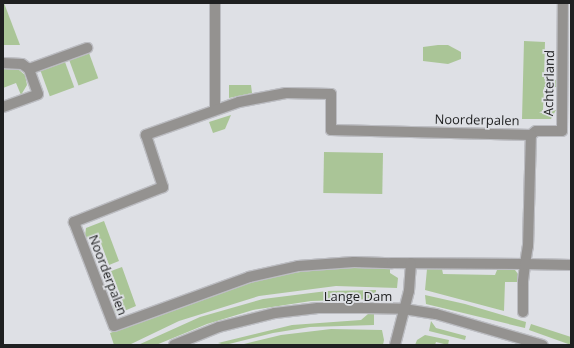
<!DOCTYPE html>
<html>
<head>
<meta charset="utf-8">
<style>
  body { margin:0 }
  #map { position:relative; width:574px; height:348px; overflow:hidden; background:#dee0e5; font-family:"Open Sans",sans-serif }
  div>[style] { position:absolute }
  .green>* { inset:0; background:#aac597; transform-origin:0 0 }
  .roads { filter:drop-shadow(1px 0 #bcbdc2) drop-shadow(-1px 0 #bcbdc2) drop-shadow(0 1px #bcbdc2) drop-shadow(0 -1px #bcbdc2) }
  .minor>* { height:10px; margin:-5px; padding:0 5px; transform-origin:5px; border-radius:5px; background:#949290 }
  span { translate:-50% -50%; white-space:nowrap; text-align:center; line-height:1.15; -webkit-text-stroke:3.5px #dee0e5; paint-order:stroke }
  .street-label { font-size:13px; color:#1f2021 }
  .frame { position:absolute; inset:0; border:4px solid #1f2021; pointer-events:none }
</style>
</head>
<body>
<div id="map">
  <div class="green">
    <div style="clip-path:polygon(3px 3px,4px 3px,20px 45px,3px 45px)"></div>
    <div style="clip-path:polygon(524px 41px,545px 42px,544px 79px,557px 80px,556px 87px,544px 87px,543px 110px,556px 110px,551px 119px,522px 119px)"></div>
    <div style="clip-path:polygon(438px 45px,448px 45px,461px 52px,461px 59px,448px 64px,423px 61px,423px 47px)"></div>
    <div style="left:89px;top:53px;width:27px;height:21px;rotate:70deg"></div>
    <div style="left:65px;top:62px;width:27px;height:26px;rotate:70deg"></div>
    <div style="clip-path:polygon(3px 69px,19px 70px,25px 75px,27px 85px,21px 95px,16px 83px,3px 88px)"></div>
    <div style="clip-path:polygon(229px 85px,251px 85px,252px 93px,229px 98px)"></div>
    <div style="clip-path:polygon(231px 115px,225px 129px,213px 133px,209px 122px)"></div>
    <div style="left:324px;top:152px;width:59px;height:41px;rotate:1deg"></div>
    <div style="clip-path:polygon(104px 221px,119px 261px,109px 265px,98px 235px,86px 239px,85px 236px,86px 228px)"></div>
    <div style="clip-path:polygon(122px 267px,136px 306px,117px 314px,111px 306px,123px 302px,111px 271px)"></div>
    <div style="clip-path:polygon(340px 268px,390px 268px,390px 273px,398px 278px,397px 288px,336px 286px,259px 296px,179px 321px,129px 345px,114px 345px,110px 333px,253px 281px,281px 274px)"></div>
    <div style="clip-path:polygon(427px 269px,442px 269px,443px 274px,495px 275px,497px 270px,515px 270px,518px 274px,518px 282px,505px 282px,504px 311px,425px 290px)"></div>
    <div style="clip-path:polygon(376px 290px,375px 299px,311px 301px,253px 310px,207px 324px,156px 345px,138px 345px,200px 317px,263px 299px,327px 291px)"></div>
    <div style="clip-path:polygon(425px 295px,465px 304px,526px 322px,525px 328px,426px 304px)"></div>
    <div style="clip-path:polygon(368px 314px,374px 314px,374px 325px,310px 327px,273px 333px,225px 345px,218px 343px,292px 325px,361px 320px)"></div>
    <div style="clip-path:polygon(431px 321px,436px 328px,466px 336px,465px 340px,429px 331px)"></div>
    <div style="clip-path:polygon(531px 324px,571px 337px,571px 345px,529px 330px)"></div>
    <div style="clip-path:polygon(331px 329px,382px 330px,384px 340px,383px 345px,240px 345px,281px 335px)"></div>
    <div style="clip-path:polygon(425px 335px,449px 340px,448px 345px,436px 342px,435px 345px,415px 345px,417px 340px)"></div>
  </div>
  <div class="roads">
    <div class="minor">
      <div style="left:3px;top:63px;width:19px;rotate:3deg"></div>
      <div style="left:22px;top:64px;width:9px;rotate:36deg"></div>
      <div style="left:3px;top:107px;width:37px;rotate:-20deg"></div>
      <div style="left:38px;top:94px;width:27px;rotate:-110deg"></div>
      <div style="left:29px;top:69px;width:62px;rotate:-19.9deg"></div>
      <div style="left:215px;top:109px;width:106px;rotate:-90deg"></div>
      <div style="left:531px;top:135px;width:6px;rotate:-39deg"></div>
      <div style="left:536px;top:131px;width:26px"></div>
      <div style="left:562px;top:131px;width:128px;rotate:-89.6deg"></div>
      <div style="left:523px;top:312px;width:31px;rotate:-90deg"></div>
      <div style="left:523px;top:281px;width:17px;rotate:-83deg"></div>
      <div style="left:525px;top:264px;width:18px;rotate:-81deg"></div>
      <div style="left:528px;top:246px;width:111px;rotate:-88.5deg"></div>
      <div style="left:531px;top:135px;width:200px;rotate:-178.6deg"></div>
      <div style="left:331px;top:130px;width:36px;rotate:-90deg"></div>
      <div style="left:331px;top:94px;width:45px;rotate:-178.7deg"></div>
      <div style="left:286px;top:93px;width:48px;rotate:169.2deg"></div>
      <div style="left:239px;top:102px;width:99px;rotate:160.5deg"></div>
      <div style="left:146px;top:135px;width:55px;rotate:71.9deg"></div>
      <div style="left:163px;top:187px;width:96px;rotate:158.5deg"></div>
      <div style="left:74px;top:222px;width:111px;rotate:69deg"></div>
      <div style="left:114px;top:326px;width:144px;rotate:-19.9deg"></div>
      <div style="left:249px;top:277px;width:50px;rotate:-12.7deg"></div>
      <div style="left:298px;top:266px;width:56px;rotate:-4.1deg"></div>
      <div style="left:354px;top:262px;width:38px;rotate:2deg"></div>
      <div style="left:392px;top:263px;width:133px;rotate:0.4deg"></div>
      <div style="left:525px;top:264px;width:46px;rotate:1.2deg"></div>
      <div style="left:174px;top:345px;width:48px;rotate:-21.8deg"></div>
      <div style="left:219px;top:327px;width:58px;rotate:-14deg"></div>
      <div style="left:275px;top:313px;width:43px;rotate:-6.6deg"></div>
      <div style="left:318px;top:308px;width:47px"></div>
      <div style="left:365px;top:308px;width:39px;rotate:1deg"></div>
      <div style="left:404px;top:309px;width:32px;rotate:9deg"></div>
      <div style="left:436px;top:314px;width:111px;rotate:16.2deg"></div>
      <div style="left:395px;top:345px;width:56px;rotate:-75.5deg"></div>
      <div style="left:409px;top:291px;width:28px;rotate:-86deg"></div>
    </div>
  </div>
  <div class="street-label">
    <span style="left:549px;top:83px;rotate:-89deg">Achterland</span>
    <span style="left:477px;top:120px;rotate:1deg">Noorderpalen</span>
    <span style="left:108px;top:275px;rotate:69deg">Noorderpalen</span>
    <span style="left:358px;top:296px">Lange Dam</span>
  </div>
  <div class="frame"></div>
</div>
</body>
</html>
